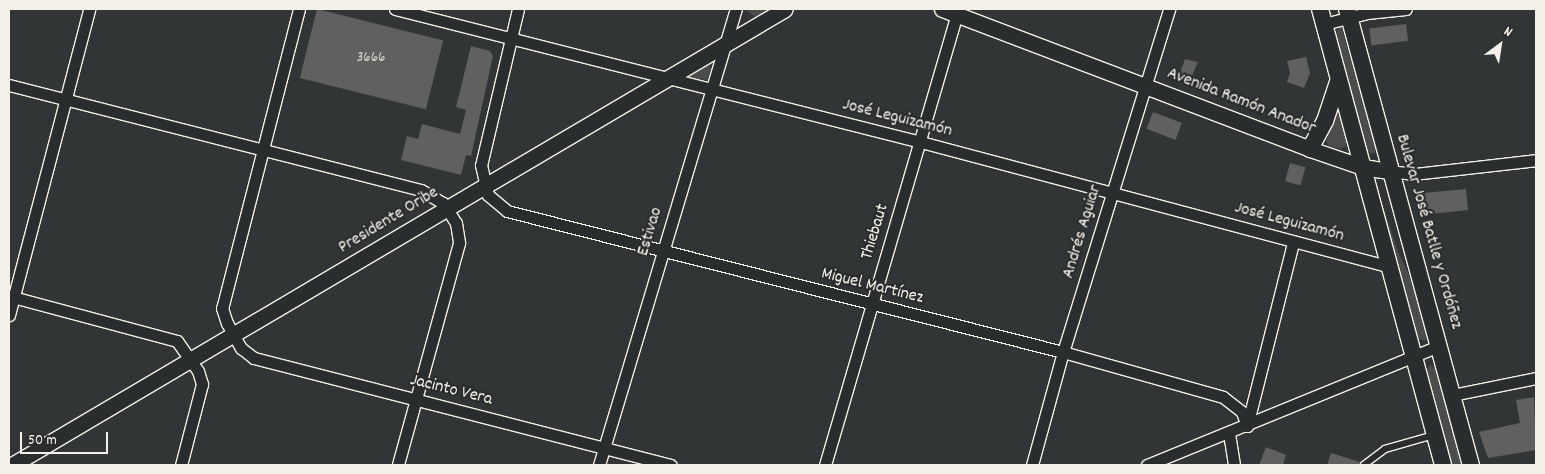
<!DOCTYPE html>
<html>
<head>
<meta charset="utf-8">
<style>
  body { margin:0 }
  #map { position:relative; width:1545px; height:474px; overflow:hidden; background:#323535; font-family:Dekko,sans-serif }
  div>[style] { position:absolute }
  .green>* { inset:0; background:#4b4d4c }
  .building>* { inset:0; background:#5f605f; transform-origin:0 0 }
  .roads { filter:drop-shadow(1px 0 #f4f1e8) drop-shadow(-1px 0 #f4f1e8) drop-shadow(0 1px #f4f1e8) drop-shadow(0 -1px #f4f1e8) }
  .service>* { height:5.5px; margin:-2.75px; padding:0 2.75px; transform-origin:2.75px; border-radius:2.75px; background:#2a2d2e }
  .minor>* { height:11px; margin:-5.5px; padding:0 5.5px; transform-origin:5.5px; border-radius:5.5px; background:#2a2d2e }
  .tertiary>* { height:15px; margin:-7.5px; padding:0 7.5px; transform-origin:7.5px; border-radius:7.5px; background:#2a2d2e }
  .secondary>* { height:16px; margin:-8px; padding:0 8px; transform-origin:8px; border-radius:8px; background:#2a2d2e }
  span { translate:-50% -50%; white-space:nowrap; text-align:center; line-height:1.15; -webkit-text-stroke:4.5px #2a2d2e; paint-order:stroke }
  .number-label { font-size:15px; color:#cfcdc6 }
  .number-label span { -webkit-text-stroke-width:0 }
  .street-label { font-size:18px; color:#f4f1e8 }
  .frame { position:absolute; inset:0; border:10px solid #f4f1e8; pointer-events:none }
  .north { position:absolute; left:1475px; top:20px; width:50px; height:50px; -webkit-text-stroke:4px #2a2d2e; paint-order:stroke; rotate:31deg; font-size:14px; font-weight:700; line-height:20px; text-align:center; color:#f4f1e8 }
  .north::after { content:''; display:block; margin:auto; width:18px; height:22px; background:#f4f1e8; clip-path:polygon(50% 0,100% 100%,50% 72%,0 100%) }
  .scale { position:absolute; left:20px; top:432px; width:88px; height:22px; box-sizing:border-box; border:2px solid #f4f1e8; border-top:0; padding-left:6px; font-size:15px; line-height:18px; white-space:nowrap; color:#f4f1e8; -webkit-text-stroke:4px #2a2d2e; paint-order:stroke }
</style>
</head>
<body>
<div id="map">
  <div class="green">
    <div style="clip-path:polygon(745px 9px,773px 9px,755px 17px)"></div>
    <div style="clip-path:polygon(1341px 26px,1377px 149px,1373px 154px,1367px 151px,1335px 34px)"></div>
    <div style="clip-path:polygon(706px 62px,711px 68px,707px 80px,687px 78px)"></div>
    <div style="clip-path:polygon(1337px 110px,1347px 140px,1346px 146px,1340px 149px,1329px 146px,1326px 141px)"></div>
    <div style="clip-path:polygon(1377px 188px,1398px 252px,1414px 285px,1428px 337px,1425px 341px,1417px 338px)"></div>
    <div style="clip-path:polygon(1430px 365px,1437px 369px,1463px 465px,1452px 465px,1426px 371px)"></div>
  </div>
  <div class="building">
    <div style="left:317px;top:9px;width:130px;height:71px;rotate:14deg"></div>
    <div style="left:1406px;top:24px;width:17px;height:37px;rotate:83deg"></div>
    <div style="clip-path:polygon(471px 46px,490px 51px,493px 56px,471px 156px,466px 155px,461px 175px,401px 160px,407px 136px,418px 139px,422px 124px,460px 134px,466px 110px,456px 107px)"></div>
    <div style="clip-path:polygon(1306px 57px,1310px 73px,1304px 88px,1287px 82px,1290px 73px,1287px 61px)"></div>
    <div style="clip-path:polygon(1185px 59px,1198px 62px,1190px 80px,1179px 76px)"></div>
    <div style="left:1153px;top:112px;width:31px;height:18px;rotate:21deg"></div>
    <div style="left:1290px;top:163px;width:16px;height:19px;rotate:15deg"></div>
    <div style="clip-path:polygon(1466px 189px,1468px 210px,1421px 215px,1419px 197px,1423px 193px)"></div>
    <div style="clip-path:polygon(1534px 397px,1536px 450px,1488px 458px,1479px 432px,1520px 423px,1516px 400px)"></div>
    <div style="clip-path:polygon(1266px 447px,1286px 455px,1283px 465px,1259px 465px)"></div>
    <div style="clip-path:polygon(1331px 453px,1360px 462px,1359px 465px,1327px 465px)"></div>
  </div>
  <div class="roads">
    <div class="service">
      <div style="left:1364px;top:465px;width:26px;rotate:-37deg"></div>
      <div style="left:1385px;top:449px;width:51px;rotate:-15.9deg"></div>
    </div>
    <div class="minor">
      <div style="left:299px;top:9px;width:309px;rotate:104.4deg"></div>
      <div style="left:222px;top:308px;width:16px;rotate:72deg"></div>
      <div style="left:227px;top:323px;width:29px;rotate:61deg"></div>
      <div style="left:241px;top:348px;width:16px;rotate:38deg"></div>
      <div style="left:254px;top:358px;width:430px;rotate:14.4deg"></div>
      <div style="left:395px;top:9px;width:543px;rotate:14.19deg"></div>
      <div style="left:921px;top:142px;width:485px;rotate:14.9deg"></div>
      <div style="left:518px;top:9px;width:160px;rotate:103.3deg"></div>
      <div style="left:481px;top:165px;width:31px;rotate:77deg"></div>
      <div style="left:488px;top:195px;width:25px;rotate:40deg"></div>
      <div style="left:507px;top:211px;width:574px;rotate:14.23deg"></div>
      <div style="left:1063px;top:352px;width:166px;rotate:15.7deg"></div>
      <div style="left:1223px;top:397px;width:24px;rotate:38deg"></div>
      <div style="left:1242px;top:412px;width:15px;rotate:70deg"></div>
      <div style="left:1324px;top:24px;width:44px;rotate:-14.3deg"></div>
      <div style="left:1367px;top:13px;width:39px;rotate:-6deg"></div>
      <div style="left:9px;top:85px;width:425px;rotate:14.3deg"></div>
      <div style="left:421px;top:190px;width:26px;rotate:31deg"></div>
      <div style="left:443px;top:203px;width:24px;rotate:57deg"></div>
      <div style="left:456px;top:223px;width:20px;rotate:81deg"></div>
      <div style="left:459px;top:243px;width:230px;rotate:105.4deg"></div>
      <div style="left:1389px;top:171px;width:25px;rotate:7deg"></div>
      <div style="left:1414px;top:174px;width:123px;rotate:-6.5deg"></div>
      <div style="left:9px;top:296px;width:174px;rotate:15deg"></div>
      <div style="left:177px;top:341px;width:37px;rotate:55deg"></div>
      <div style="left:198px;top:371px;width:14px;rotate:73deg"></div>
      <div style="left:202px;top:384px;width:84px;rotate:104.5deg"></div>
      <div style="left:9px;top:315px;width:316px;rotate:-75.3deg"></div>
      <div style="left:1452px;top:395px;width:86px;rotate:-11.4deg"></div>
      <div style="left:1247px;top:426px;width:189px;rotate:-75.9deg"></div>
      <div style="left:1229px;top:433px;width:32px;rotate:81deg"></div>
      <div style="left:599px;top:465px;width:476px;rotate:-73.3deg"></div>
      <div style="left:825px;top:465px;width:475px;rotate:-73.7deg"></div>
      <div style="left:1032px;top:465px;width:117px;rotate:-74.7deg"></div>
      <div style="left:1063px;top:352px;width:359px;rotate:-72.8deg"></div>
      <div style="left:1147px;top:465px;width:315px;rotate:-22.2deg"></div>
    </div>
    <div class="tertiary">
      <div style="left:942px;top:9px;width:394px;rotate:20.8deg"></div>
      <div style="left:1310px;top:149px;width:56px;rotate:18.8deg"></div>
      <div style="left:1363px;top:167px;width:26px;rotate:9deg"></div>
      <div style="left:12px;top:465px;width:897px;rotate:-30.54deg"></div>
    </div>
    <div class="secondary">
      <div style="left:1320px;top:9px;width:472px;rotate:74.9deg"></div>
      <div style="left:1347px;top:9px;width:473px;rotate:74.8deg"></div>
      <div style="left:1310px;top:149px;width:32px;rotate:-62deg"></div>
      <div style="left:1325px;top:121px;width:41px;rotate:-71.6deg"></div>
    </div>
  </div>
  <div class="number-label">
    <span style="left:371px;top:59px">3666</span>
  </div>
  <div class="street-label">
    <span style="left:1241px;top:102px;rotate:21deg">Avenida Ramón Anador</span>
    <span style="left:897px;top:119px;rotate:14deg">José Leguizamón</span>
    <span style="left:389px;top:221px;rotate:-31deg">Presidente Oribe</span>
    <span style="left:1289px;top:223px;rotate:15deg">José Leguizamón</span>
    <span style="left:651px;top:232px;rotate:-73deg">Estivao</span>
    <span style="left:876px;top:232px;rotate:-73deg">Thiebaut</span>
    <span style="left:1083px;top:232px;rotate:-73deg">Andrés Aguiar</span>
    <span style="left:1428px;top:232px;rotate:74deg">Bulevar José Batlle y Ordóñez</span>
    <span style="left:872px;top:287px;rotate:14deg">Miguel Martínez</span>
    <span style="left:451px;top:391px;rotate:14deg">Jacinto Vera</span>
  </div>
  <div class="frame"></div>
  <div class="north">N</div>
  <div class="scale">50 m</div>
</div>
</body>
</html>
